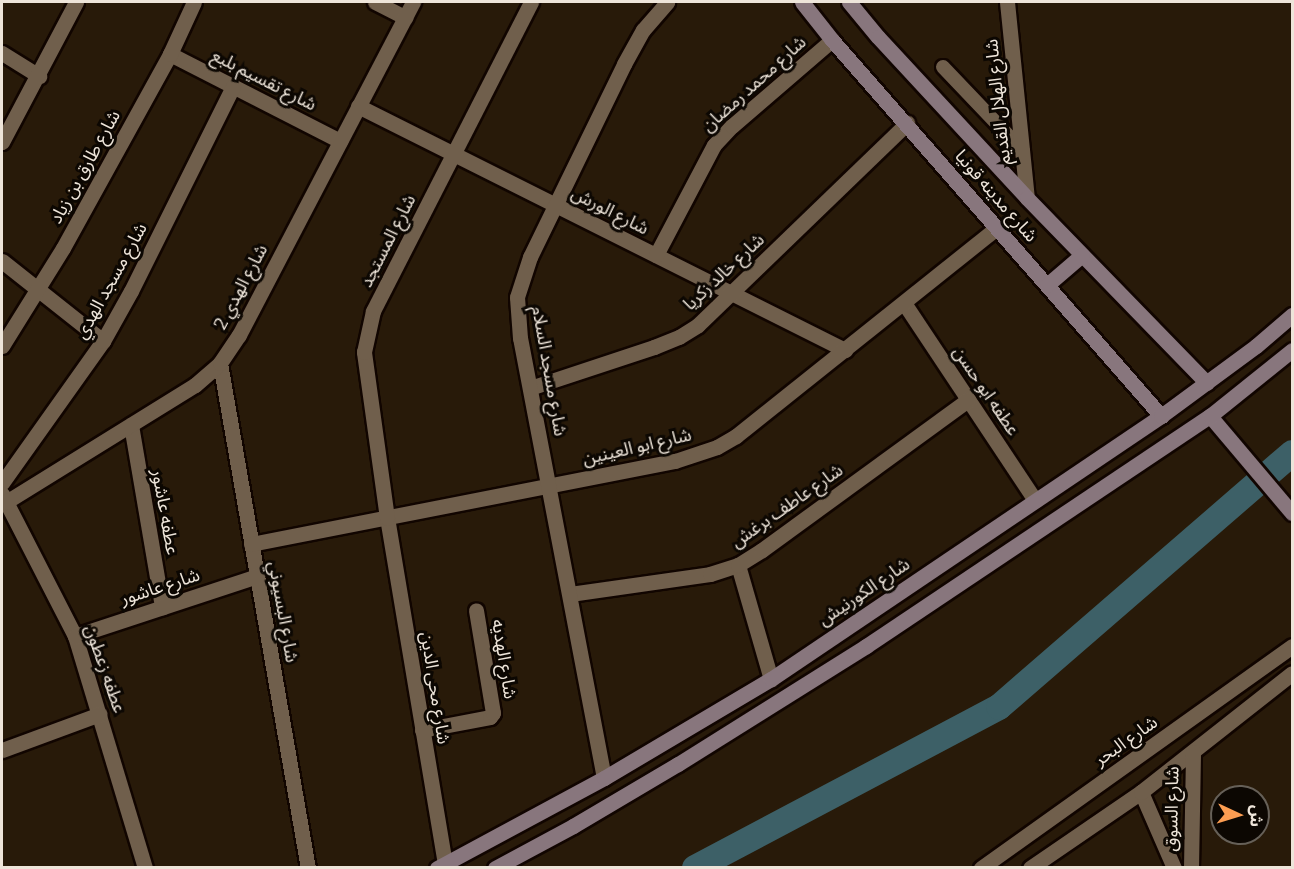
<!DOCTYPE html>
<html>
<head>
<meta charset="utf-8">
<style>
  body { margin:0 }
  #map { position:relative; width:1294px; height:869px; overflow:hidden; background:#281a09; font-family:Bitter,"Noto Sans Arabic",serif }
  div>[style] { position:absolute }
  .canal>* { height:26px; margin:-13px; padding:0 13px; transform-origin:13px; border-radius:13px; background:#3d6067 }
  .roads { filter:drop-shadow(2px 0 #110500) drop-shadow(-2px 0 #110500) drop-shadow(0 2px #110500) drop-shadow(0 -2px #110500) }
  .service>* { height:14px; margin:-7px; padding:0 7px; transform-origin:7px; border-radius:7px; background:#705f4c }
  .minor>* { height:15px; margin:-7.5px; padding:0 7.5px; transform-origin:7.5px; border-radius:7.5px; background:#705f4c }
  .tertiary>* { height:15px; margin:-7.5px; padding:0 7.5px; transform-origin:7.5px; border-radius:7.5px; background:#705f4c }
  .secondary>* { height:15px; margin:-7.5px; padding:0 7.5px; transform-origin:7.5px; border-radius:7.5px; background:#88767d }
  span { translate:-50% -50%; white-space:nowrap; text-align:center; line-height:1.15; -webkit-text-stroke:6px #0c0702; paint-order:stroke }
  .street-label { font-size:18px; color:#eee5da }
  .frame { position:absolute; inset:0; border:3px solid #eee5da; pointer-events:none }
  .north { position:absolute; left:1210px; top:785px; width:60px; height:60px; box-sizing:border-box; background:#0c0702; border:2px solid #666058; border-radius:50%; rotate:94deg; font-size:16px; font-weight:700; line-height:24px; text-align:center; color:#eee5da }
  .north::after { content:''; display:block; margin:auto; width:21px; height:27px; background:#fc9d52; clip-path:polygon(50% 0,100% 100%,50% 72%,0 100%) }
</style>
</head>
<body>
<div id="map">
  <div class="canal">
    <div style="left:695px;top:868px;width:344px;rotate:-27.9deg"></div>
    <div style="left:999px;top:707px;width:388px;rotate:-40.9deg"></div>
  </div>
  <div class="roads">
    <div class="service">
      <div style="left:943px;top:67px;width:116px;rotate:46.4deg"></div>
    </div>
    <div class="minor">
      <div style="left:375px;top:2px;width:34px;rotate:27deg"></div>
      <div style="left:1007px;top:2px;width:197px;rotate:84.2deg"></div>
      <div style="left:2px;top:53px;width:44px;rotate:31.9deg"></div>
      <div style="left:170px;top:54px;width:191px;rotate:27.1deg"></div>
      <div style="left:358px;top:106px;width:545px;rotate:26.61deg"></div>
      <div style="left:2px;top:142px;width:158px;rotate:-62.1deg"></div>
      <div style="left:656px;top:255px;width:124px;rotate:-62.2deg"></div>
      <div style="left:714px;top:145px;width:26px;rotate:-47deg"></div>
      <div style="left:732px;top:126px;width:132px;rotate:-40.7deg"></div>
      <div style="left:2px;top:261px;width:129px;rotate:38.4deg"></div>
      <div style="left:904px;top:303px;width:237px;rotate:56.4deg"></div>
      <div style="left:2px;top:346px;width:115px;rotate:-58.1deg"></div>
      <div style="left:63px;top:248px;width:222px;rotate:-61.1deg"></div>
      <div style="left:170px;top:54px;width:57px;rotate:-65.2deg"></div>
      <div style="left:220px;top:363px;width:513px;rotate:80.12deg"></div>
      <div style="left:530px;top:388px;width:131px;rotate:-18.3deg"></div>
      <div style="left:654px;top:347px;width:27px;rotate:-22deg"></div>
      <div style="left:679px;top:337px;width:22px;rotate:-32deg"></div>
      <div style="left:698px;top:325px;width:291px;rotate:-44deg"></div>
      <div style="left:131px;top:425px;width:185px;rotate:80.3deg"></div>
      <div style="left:2px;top:483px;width:174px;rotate:-54.6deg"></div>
      <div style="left:103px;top:341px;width:57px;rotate:-60.8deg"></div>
      <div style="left:131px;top:291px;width:229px;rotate:-63.5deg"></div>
      <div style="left:2px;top:494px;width:160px;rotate:62.8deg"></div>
      <div style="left:75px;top:636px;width:242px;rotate:73.2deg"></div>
      <div style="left:6px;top:502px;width:222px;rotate:-31.8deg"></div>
      <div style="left:195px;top:385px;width:33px;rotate:-41deg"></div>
      <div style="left:220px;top:363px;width:34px;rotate:-56deg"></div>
      <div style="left:239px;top:335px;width:376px;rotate:-62.4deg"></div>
      <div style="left:251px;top:544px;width:432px;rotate:-11.1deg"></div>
      <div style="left:675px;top:461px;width:44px;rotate:-18.4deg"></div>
      <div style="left:717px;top:447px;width:22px;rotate:-30deg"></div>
      <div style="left:736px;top:436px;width:334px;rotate:-38.6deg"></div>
      <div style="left:738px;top:565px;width:119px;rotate:73.9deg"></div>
      <div style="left:570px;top:594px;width:141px;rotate:-8.1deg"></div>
      <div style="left:710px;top:574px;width:29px;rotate:-18deg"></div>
      <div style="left:738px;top:565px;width:28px;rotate:-32deg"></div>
      <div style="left:762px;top:550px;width:255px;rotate:-36.1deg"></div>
      <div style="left:75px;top:636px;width:192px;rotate:-18.2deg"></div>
      <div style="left:422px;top:730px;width:69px;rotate:-10.8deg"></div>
      <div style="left:490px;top:717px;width:5px;rotate:-53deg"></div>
      <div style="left:493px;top:713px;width:104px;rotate:-99.4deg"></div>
      <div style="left:2px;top:750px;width:104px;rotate:-20.2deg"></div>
      <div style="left:604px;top:778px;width:448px;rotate:-100.8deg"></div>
      <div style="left:520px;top:338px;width:41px;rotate:-94.2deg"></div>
      <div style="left:517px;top:297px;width:42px;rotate:-72deg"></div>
      <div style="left:530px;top:257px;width:215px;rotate:-64deg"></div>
      <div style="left:624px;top:64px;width:39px;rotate:-61deg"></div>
      <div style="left:643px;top:30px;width:37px;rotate:-49deg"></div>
      <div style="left:445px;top:864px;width:351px;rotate:-99.5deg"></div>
      <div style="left:387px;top:518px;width:168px;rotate:-97.9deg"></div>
      <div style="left:364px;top:352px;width:42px;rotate:-77.6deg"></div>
      <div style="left:373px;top:311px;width:347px;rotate:-62.9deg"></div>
    </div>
    <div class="tertiary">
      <div style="left:1141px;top:792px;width:83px;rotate:66.5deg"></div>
      <div style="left:981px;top:868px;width:382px;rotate:-35.5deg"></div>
      <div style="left:1030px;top:868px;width:135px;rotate:-34.4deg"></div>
      <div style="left:1141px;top:792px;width:192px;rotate:-38.2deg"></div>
      <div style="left:1191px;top:868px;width:116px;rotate:-89deg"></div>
    </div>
    <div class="secondary">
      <div style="left:802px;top:2px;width:48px;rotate:51.7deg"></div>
      <div style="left:832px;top:40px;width:500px;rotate:48.8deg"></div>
      <div style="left:849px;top:2px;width:45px;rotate:50.4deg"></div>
      <div style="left:878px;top:37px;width:219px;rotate:47.2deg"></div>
      <div style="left:1027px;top:198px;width:258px;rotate:45.8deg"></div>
      <div style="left:1047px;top:285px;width:46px;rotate:-40.6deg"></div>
      <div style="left:1210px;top:416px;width:127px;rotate:49.8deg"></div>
      <div style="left:437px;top:868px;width:190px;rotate:-28.3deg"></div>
      <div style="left:604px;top:778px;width:194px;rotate:-30.7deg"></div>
      <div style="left:771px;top:679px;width:470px;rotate:-34deg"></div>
      <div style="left:1161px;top:416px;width:118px;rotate:-36.4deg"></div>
      <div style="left:1256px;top:346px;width:48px;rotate:-40.7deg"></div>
      <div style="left:495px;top:868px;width:89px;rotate:-28.3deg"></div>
      <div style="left:573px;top:826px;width:122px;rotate:-30.6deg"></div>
      <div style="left:678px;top:764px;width:222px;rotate:-32.1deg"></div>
      <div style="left:866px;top:646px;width:414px;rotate:-33.8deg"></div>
      <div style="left:1210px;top:416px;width:105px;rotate:-38.8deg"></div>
    </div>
  </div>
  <div class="street-label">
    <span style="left:264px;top:80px;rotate:27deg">شارع تقسيم بلبع</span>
    <span style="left:754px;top:84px;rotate:-42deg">شارع محمد رمضان</span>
    <span style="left:998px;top:102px;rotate:-96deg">شارع الهلال القديم</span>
    <span style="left:85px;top:167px;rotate:-61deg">شارع طارق بن زياد</span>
    <span style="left:996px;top:196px;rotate:49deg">شارع مدينه قونيا</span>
    <span style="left:610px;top:211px;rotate:27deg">شارع الورش</span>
    <span style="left:388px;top:241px;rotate:-63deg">شارع المستجد</span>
    <span style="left:724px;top:272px;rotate:-43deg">شارع خالد زكريا</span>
    <span style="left:111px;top:281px;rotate:-61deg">شارع مسجد الهدي</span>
    <span style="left:241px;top:287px;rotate:-62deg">شارع الهدي 2</span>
    <span style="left:549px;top:371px;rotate:80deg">شارع مسجد السلام</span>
    <span style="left:986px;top:391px;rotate:56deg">عطفه ابو حسن</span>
    <span style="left:637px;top:447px;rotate:-13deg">شارع ابو العينين</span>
    <span style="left:787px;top:506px;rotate:-35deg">شارع عاطف برغش</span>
    <span style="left:165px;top:512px;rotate:80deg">عطفه عاشور</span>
    <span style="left:160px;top:587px;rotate:-18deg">شارع عاشور</span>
    <span style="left:864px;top:592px;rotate:-34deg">شارع الكورنيش</span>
    <span style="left:283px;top:612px;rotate:80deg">شارع البسيوني</span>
    <span style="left:504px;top:659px;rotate:81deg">شارع الهديه</span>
    <span style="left:105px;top:669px;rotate:71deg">عطفه زعطون</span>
    <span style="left:435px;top:688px;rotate:81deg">شارع محى الدين</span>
    <span style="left:1126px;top:741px;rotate:-35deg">شارع البحر</span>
    <span style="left:1172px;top:809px;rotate:-89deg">شارع السوق</span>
  </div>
  <div class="frame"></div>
  <div class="north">ش</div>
</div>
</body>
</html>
